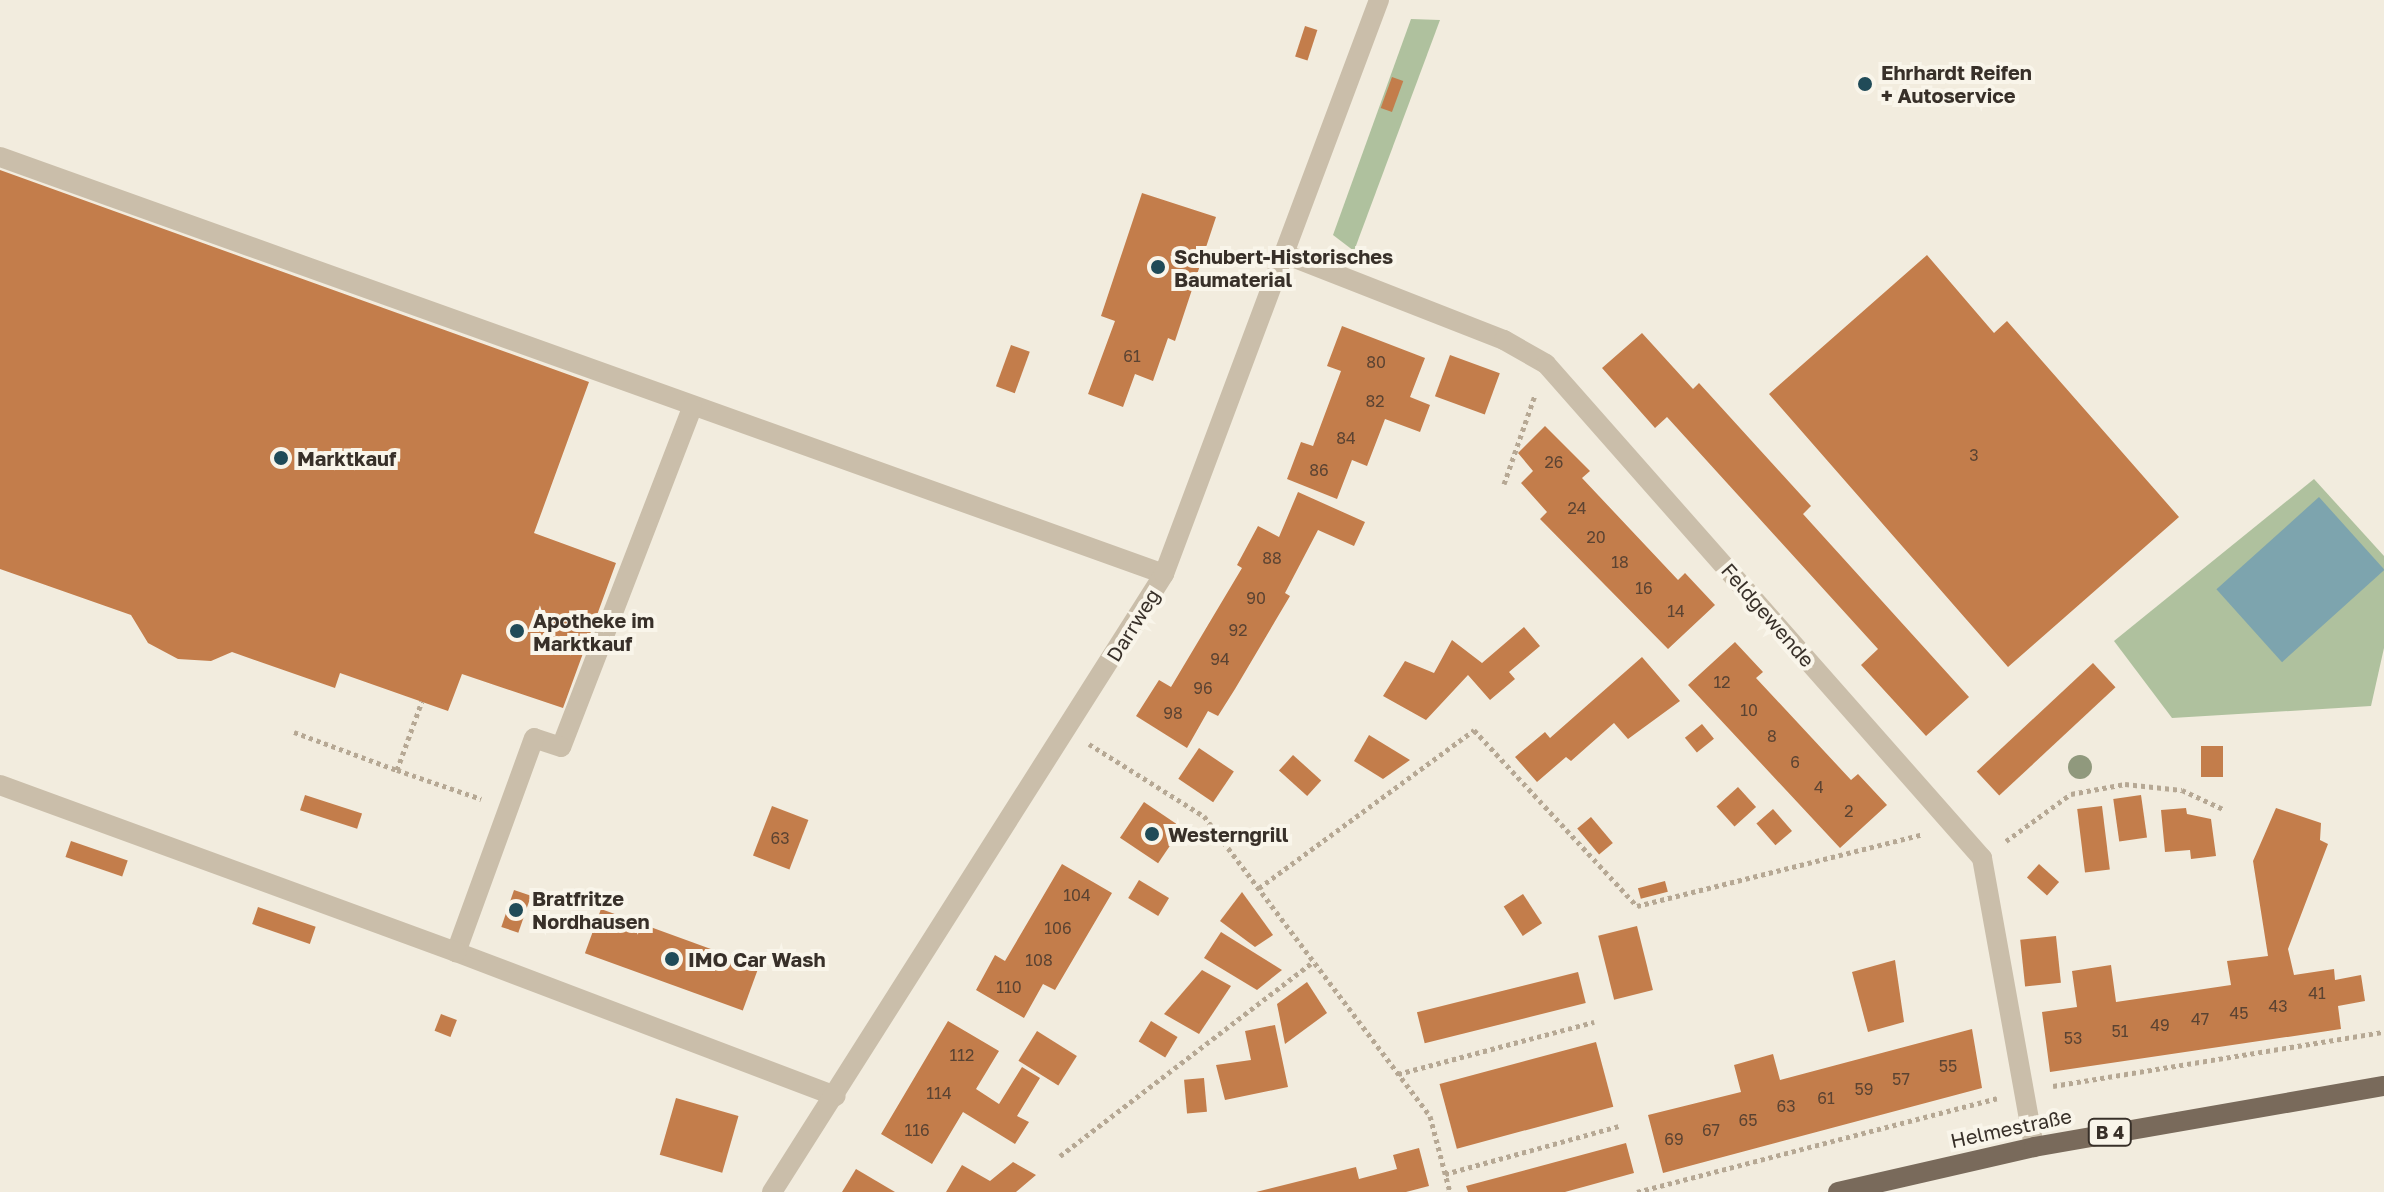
<!DOCTYPE html>
<html>
<head>
<meta charset="utf-8">
<style>
  body { margin:0 }
  #map { position:relative; width:2384px; height:1192px; overflow:hidden; background:#f2ecde; font-family:"Golos Text",sans-serif }
  div>[style] { position:absolute }
  .green>* { inset:0; background:#afc19e }
  .water>* { inset:0; background:#7da4ae; transform-origin:0 0 }
  .building>* { inset:0; background:#c37d4b; transform-origin:0 0 }
  .path>* { height:5px; margin-top:-2.5px; transform-origin:0; background:repeating-linear-gradient(90deg,#b6a894 0 4px,transparent 0 8px) }
  .service>* { height:20px; margin:-10px; padding:0 10px; transform-origin:10px; border-radius:10px; background:#cabeaa }
  .minor>* { height:20px; margin:-10px; padding:0 10px; transform-origin:10px; border-radius:10px; background:#cabeaa }
  .primary>* { height:20px; margin:-10px; padding:0 10px; transform-origin:10px; border-radius:10px; background:#796a5b }
  .trees>* { width:24px; height:24px; margin:-12px; border-radius:50%; background:#90997d }
  .dots>* { width:22px; height:22px; translate:-50% -50%; box-sizing:border-box; border:4px solid #f9f5ea; border-radius:50% }
  span { translate:-50% -50%; white-space:nowrap; text-align:center; line-height:1.15; -webkit-text-stroke:8px #f9f5ea; paint-order:stroke }
  .number-label { font-size:16px; color:#5b4332 }
  .number-label span { -webkit-text-stroke-width:0 }
  .shield-label span { padding:2px 6px; background:#f9f5ea; border:2px solid; border-radius:6px; -webkit-text-stroke-width:0 }
  .shield-label { font-size:18px; color:#383029; font-weight:700 }
  .poi-label { font-size:20px; color:#383029; font-weight:700 }
  .left { translate:0 -50%; text-align:left }
  .street-label { font-size:20px; color:#383029 }
</style>
</head>
<body>
<div id="map">
  <div class="green">
    <div style="clip-path:polygon(1411px 19px,1440px 20px,1354px 251px,1333px 235px)"></div>
    <div style="clip-path:polygon(2314px 479px,2384px 556px,2384px 648px,2371px 706px,2172px 718px,2114px 641px)"></div>
  </div>
  <div class="water">
    <div style="left:2319px;top:497px;width:98px;height:138px;rotate:48deg"></div>
  </div>
  <div class="building">
    <div style="left:1305px;top:26px;width:13px;height:32px;rotate:18deg"></div>
    <div style="left:1392px;top:77px;width:12px;height:33px;rotate:20deg"></div>
    <div style="clip-path:polygon(0 170px,589px 382px,534px 533px,616px 563px,563px 708px,462px 674px,448px 711px,340px 673px,335px 688px,232px 652px,211px 661px,178px 659px,148px 643px,131px 615px,0 569px)"></div>
    <div style="clip-path:polygon(1142px 193px,1216px 217px,1175px 341px,1168px 338px,1153px 381px,1135px 374px,1123px 407px,1088px 394px,1115px 321px,1101px 316px)"></div>
    <div style="clip-path:polygon(1927px 255px,1994px 333px,2007px 321px,2179px 517px,2008px 667px,1769px 394px)"></div>
    <div style="clip-path:polygon(1342px 326px,1425px 358px,1410px 397px,1430px 405px,1420px 432px,1385px 419px,1367px 466px,1352px 460px,1337px 499px,1287px 479px,1301px 442px,1313px 446px,1341px 371px,1327px 366px)"></div>
    <div style="clip-path:polygon(1642px 333px,1693px 389px,1699px 383px,1811px 506px,1803px 514px,1969px 697px,1926px 736px,1861px 665px,1878px 649px,1667px 417px,1655px 428px,1602px 368px)"></div>
    <div style="left:1011px;top:345px;width:20px;height:44px;rotate:20deg"></div>
    <div style="left:1450px;top:355px;width:53px;height:44px;rotate:20deg"></div>
    <div style="clip-path:polygon(1545px 426px,1590px 471px,1582px 478px,1678px 580px,1685px 573px,1715px 605px,1668px 649px,1540px 519px,1547px 512px,1521px 483px,1533px 471px,1518px 453px)"></div>
    <div style="clip-path:polygon(1298px 492px,1365px 522px,1354px 546px,1318px 530px,1285px 593px,1290px 596px,1235px 689px,1218px 716px,1208px 711px,1187px 748px,1136px 716px,1159px 680px,1171px 687px,1242px 568px,1237px 565px,1258px 526px,1279px 537px)"></div>
    <div style="clip-path:polygon(1524px 627px,1540px 646px,1509px 672px,1515px 679px,1490px 700px,1468px 675px,1426px 720px,1383px 696px,1405px 661px,1434px 673px,1452px 640px,1482px 663px)"></div>
    <div style="clip-path:polygon(1735px 642px,1763px 672px,1756px 678px,1851px 780px,1858px 774px,1887px 805px,1840px 848px,1688px 685px)"></div>
    <div style="clip-path:polygon(1642px 657px,1680px 701px,1628px 739px,1614px 723px,1571px 761px,1566px 757px,1537px 782px,1515px 757px,1545px 732px,1550px 738px)"></div>
    <div style="left:2093px;top:663px;width:33px;height:159px;rotate:47deg"></div>
    <div style="left:1702px;top:724px;width:19px;height:22px;rotate:51deg"></div>
    <div style="clip-path:polygon(1369px 735px,1410px 760px,1383px 779px,1354px 761px)"></div>
    <div style="left:2201px;top:746px;width:22px;height:31px"></div>
    <div style="left:1199px;top:748px;width:42px;height:37px;rotate:34deg"></div>
    <div style="left:1293px;top:755px;width:38px;height:21px;rotate:42deg"></div>
    <div style="left:1738px;top:787px;width:27px;height:29px;rotate:48deg"></div>
    <div style="left:305px;top:795px;width:60px;height:16px;rotate:18deg"></div>
    <div style="left:2141px;top:795px;width:43px;height:28px;rotate:82deg"></div>
    <div style="left:1144px;top:802px;width:46px;height:43px;rotate:34deg"></div>
    <div style="left:772px;top:806px;width:39px;height:53px;rotate:21deg"></div>
    <div style="left:2102px;top:806px;width:64px;height:25px;rotate:83deg"></div>
    <div style="clip-path:polygon(2186px 808px,2187px 814px,2211px 819px,2216px 856px,2191px 859px,2190px 850px,2165px 852px,2161px 810px)"></div>
    <div style="clip-path:polygon(2276px 808px,2321px 823px,2320px 840px,2328px 844px,2288px 949px,2294px 975px,2334px 969px,2335px 980px,2361px 975px,2365px 1001px,2338px 1006px,2341px 1029px,2050px 1072px,2042px 1012px,2077px 1007px,2072px 971px,2111px 965px,2116px 1002px,2231px 985px,2227px 961px,2268px 956px,2253px 861px)"></div>
    <div style="left:1773px;top:809px;width:29px;height:22px;rotate:49deg"></div>
    <div style="left:1591px;top:817px;width:34px;height:18px;rotate:50deg"></div>
    <div style="left:71px;top:841px;width:60px;height:17px;rotate:19deg"></div>
    <div style="clip-path:polygon(1062px 864px,1112px 893px,1055px 990px,1043px 984px,1024px 1018px,976px 990px,995px 955px,1005px 961px)"></div>
    <div style="left:2039px;top:864px;width:27px;height:18px;rotate:42deg"></div>
    <div style="left:1139px;top:880px;width:35px;height:21px;rotate:31deg"></div>
    <div style="left:1665px;top:881px;width:11px;height:28px;rotate:75deg"></div>
    <div style="left:514px;top:890px;width:18px;height:39px;rotate:19deg"></div>
    <div style="clip-path:polygon(1242px 892px,1273px 935px,1255px 947px,1220px 921px)"></div>
    <div style="left:1523px;top:894px;width:35px;height:23px;rotate:57deg"></div>
    <div style="left:258px;top:907px;width:61px;height:18px;rotate:19deg"></div>
    <div style="left:601px;top:909px;width:168px;height:47px;rotate:20deg"></div>
    <div style="left:1637px;top:926px;width:66px;height:40px;rotate:76deg"></div>
    <div style="clip-path:polygon(1221px 932px,1282px 970px,1257px 990px,1204px 958px)"></div>
    <div style="left:2056px;top:936px;width:47px;height:36px;rotate:84deg"></div>
    <div style="clip-path:polygon(1895px 960px,1904px 1022px,1868px 1032px,1852px 972px)"></div>
    <div style="clip-path:polygon(1202px 970px,1231px 986px,1199px 1034px,1164px 1014px)"></div>
    <div style="left:1578px;top:972px;width:32px;height:166px;rotate:76deg"></div>
    <div style="clip-path:polygon(1307px 982px,1327px 1013px,1285px 1044px,1277px 1004px)"></div>
    <div style="left:441px;top:1014px;width:17px;height:18px;rotate:21deg"></div>
    <div style="clip-path:polygon(948px 1021px,999px 1051px,976px 1089px,999px 1104px,1022px 1067px,1040px 1078px,1017px 1116px,1029px 1122px,1015px 1144px,963px 1112px,932px 1164px,881px 1134px)"></div>
    <div style="left:1151px;top:1021px;width:31px;height:24px;rotate:31deg"></div>
    <div style="clip-path:polygon(1275px 1025px,1288px 1087px,1225px 1100px,1216px 1065px,1251px 1060px,1245px 1031px)"></div>
    <div style="clip-path:polygon(1972px 1029px,1982px 1088px,1663px 1173px,1648px 1115px,1741px 1092px,1734px 1065px,1773px 1054px,1780px 1080px)"></div>
    <div style="left:1037px;top:1031px;width:47px;height:35px;rotate:32deg"></div>
    <div style="left:1596px;top:1042px;width:67px;height:162px;rotate:75deg"></div>
    <div style="left:1204px;top:1078px;width:34px;height:20px;rotate:85deg"></div>
    <div style="left:676px;top:1098px;width:65px;height:59px;rotate:16deg"></div>
    <div style="clip-path:polygon(1626px 1143px,1634px 1173px,1565px 1192px,1468px 1192px,1466px 1186px)"></div>
    <div style="clip-path:polygon(1419px 1148px,1429px 1186px,1406px 1192px,1256px 1192px,1356px 1167px,1359px 1179px,1397px 1169px,1393px 1155px)"></div>
    <div style="clip-path:polygon(1013px 1162px,1036px 1175px,1016px 1192px,946px 1192px,962px 1165px,990px 1181px)"></div>
    <div style="clip-path:polygon(856px 1169px,895px 1192px,842px 1192px)"></div>
  </div>
  <div class="path">
    <div style="left:1504px;top:484px;width:94px;rotate:-70.8deg"></div>
    <div style="left:294px;top:732px;width:110px;rotate:20.3deg"></div>
    <div style="left:397px;top:770px;width:73px;rotate:-70.1deg"></div>
    <div style="left:1089px;top:744px;width:136px;rotate:32.1deg"></div>
    <div style="left:1204px;top:816px;width:376px;rotate:53deg"></div>
    <div style="left:1430px;top:1116px;width:79px;rotate:75.3deg"></div>
    <div style="left:397px;top:770px;width:89px;rotate:19deg"></div>
    <div style="left:2006px;top:841px;width:80px;rotate:-35.9deg"></div>
    <div style="left:2071px;top:794px;width:55px;rotate:-10.5deg"></div>
    <div style="left:2125px;top:784px;width:57px;rotate:6deg"></div>
    <div style="left:2182px;top:790px;width:47px;rotate:24.9deg"></div>
    <div style="left:1259px;top:888px;width:267px;rotate:-36.3deg"></div>
    <div style="left:1474px;top:730px;width:240px;rotate:47.2deg"></div>
    <div style="left:1637px;top:906px;width:295px;rotate:-14.1deg"></div>
    <div style="left:1398px;top:1074px;width:203px;rotate:-14.9deg"></div>
    <div style="left:2053px;top:1086px;width:335px;rotate:-9.3deg"></div>
    <div style="left:1060px;top:1156px;width:320px;rotate:-37.5deg"></div>
    <div style="left:1445px;top:1174px;width:180px;rotate:-15.4deg"></div>
    <div style="left:1637px;top:1192px;width:372px;rotate:-14.6deg"></div>
  </div>
  <div class="service">
    <div style="left:0;top:157px;width:1236px;rotate:19.71deg"></div>
    <div style="left:692px;top:408px;width:363px;rotate:111.1deg"></div>
    <div style="left:561px;top:747px;width:28px;rotate:-162deg"></div>
    <div style="left:534px;top:738px;width:228px;rotate:110deg"></div>
    <div style="left:456px;top:952px;width:406px;rotate:20.8deg"></div>
    <div style="left:0;top:785px;width:486px;rotate:20.1deg"></div>
  </div>
  <div class="minor">
    <div style="left:1287px;top:255px;width:233px;rotate:21.4deg"></div>
    <div style="left:1504px;top:340px;width:48px;rotate:29.7deg"></div>
    <div style="left:1546px;top:364px;width:659px;rotate:48.57deg"></div>
    <div style="left:1982px;top:858px;width:294px;rotate:79.8deg"></div>
    <div style="left:772px;top:1192px;width:732px;rotate:-57.61deg"></div>
    <div style="left:1164px;top:574px;width:613px;rotate:-69.47deg"></div>
  </div>
  <div class="primary">
    <div style="left:1838px;top:1192px;width:201px;rotate:-12.9deg"></div>
    <div style="left:2034px;top:1147px;width:355px;rotate:-9.9deg"></div>
  </div>
  <div class="trees">
    <div style="left:2080px;top:767px"></div>
  </div>
  <div class="dots">
    <div style="left:1865px;top:84px;background:#204b58"></div>
    <div style="left:1158px;top:267px;background:#204b58"></div>
    <div style="left:281px;top:458px;background:#204b58"></div>
    <div style="left:517px;top:631px;background:#204b58"></div>
    <div style="left:1152px;top:834px;background:#204b58"></div>
    <div style="left:516px;top:910px;background:#204b58"></div>
    <div style="left:672px;top:959px;background:#204b58"></div>
  </div>
  <div class="number-label">
    <span style="left:1132px;top:356px">61</span>
    <span style="left:1376px;top:362px">80</span>
    <span style="left:1375px;top:401px">82</span>
    <span style="left:1346px;top:438px">84</span>
    <span style="left:1974px;top:455px">3</span>
    <span style="left:1554px;top:462px">26</span>
    <span style="left:1319px;top:470px">86</span>
    <span style="left:1577px;top:508px">24</span>
    <span style="left:1596px;top:537px">20</span>
    <span style="left:1272px;top:558px">88</span>
    <span style="left:1620px;top:562px">18</span>
    <span style="left:1644px;top:588px">16</span>
    <span style="left:1256px;top:598px">90</span>
    <span style="left:1676px;top:611px">14</span>
    <span style="left:1238px;top:630px">92</span>
    <span style="left:1220px;top:659px">94</span>
    <span style="left:1722px;top:682px">12</span>
    <span style="left:1203px;top:688px">96</span>
    <span style="left:1749px;top:710px">10</span>
    <span style="left:1173px;top:713px">98</span>
    <span style="left:1772px;top:736px">8</span>
    <span style="left:1795px;top:762px">6</span>
    <span style="left:1819px;top:787px">4</span>
    <span style="left:1849px;top:811px">2</span>
    <span style="left:780px;top:838px">63</span>
    <span style="left:1077px;top:895px">104</span>
    <span style="left:1058px;top:928px">106</span>
    <span style="left:1039px;top:960px">108</span>
    <span style="left:1009px;top:987px">110</span>
    <span style="left:2317px;top:993px">41</span>
    <span style="left:2278px;top:1006px">43</span>
    <span style="left:2239px;top:1013px">45</span>
    <span style="left:2200px;top:1019px">47</span>
    <span style="left:2160px;top:1025px">49</span>
    <span style="left:2120px;top:1031px">51</span>
    <span style="left:2073px;top:1038px">53</span>
    <span style="left:962px;top:1055px">112</span>
    <span style="left:1948px;top:1066px">55</span>
    <span style="left:1901px;top:1079px">57</span>
    <span style="left:1864px;top:1089px">59</span>
    <span style="left:939px;top:1093px">114</span>
    <span style="left:1826px;top:1098px">61</span>
    <span style="left:1786px;top:1106px">63</span>
    <span style="left:1748px;top:1120px">65</span>
    <span style="left:917px;top:1130px">116</span>
    <span style="left:1711px;top:1130px">67</span>
    <span style="left:1674px;top:1139px">69</span>
  </div>
  <div class="shield-label">
    <span style="left:2110px;top:1132px">B 4</span>
  </div>
  <div class="poi-label">
    <span class="left" style="left:1881px;top:84px">Ehrhardt Reifen<br>+ Autoservice</span>
    <span class="left" style="left:1174px;top:268px">Schubert-Historisches<br>Baumaterial</span>
    <span class="left" style="left:297px;top:458px">Marktkauf</span>
    <span class="left" style="left:533px;top:632px">Apotheke im<br>Marktkauf</span>
    <span class="left" style="left:1168px;top:834px">Westerngrill</span>
    <span class="left" style="left:532px;top:910px">Bratfritze<br>Nordhausen</span>
    <span class="left" style="left:688px;top:959px">IMO Car Wash</span>
  </div>
  <div class="street-label">
    <span style="left:1768px;top:615px;rotate:49deg">Feldgewende</span>
    <span style="left:1133px;top:625px;rotate:-58deg">Darrweg</span>
    <span style="left:2011px;top:1128px;rotate:-12deg">Helmestraße</span>
  </div>
</div>
</body>
</html>
